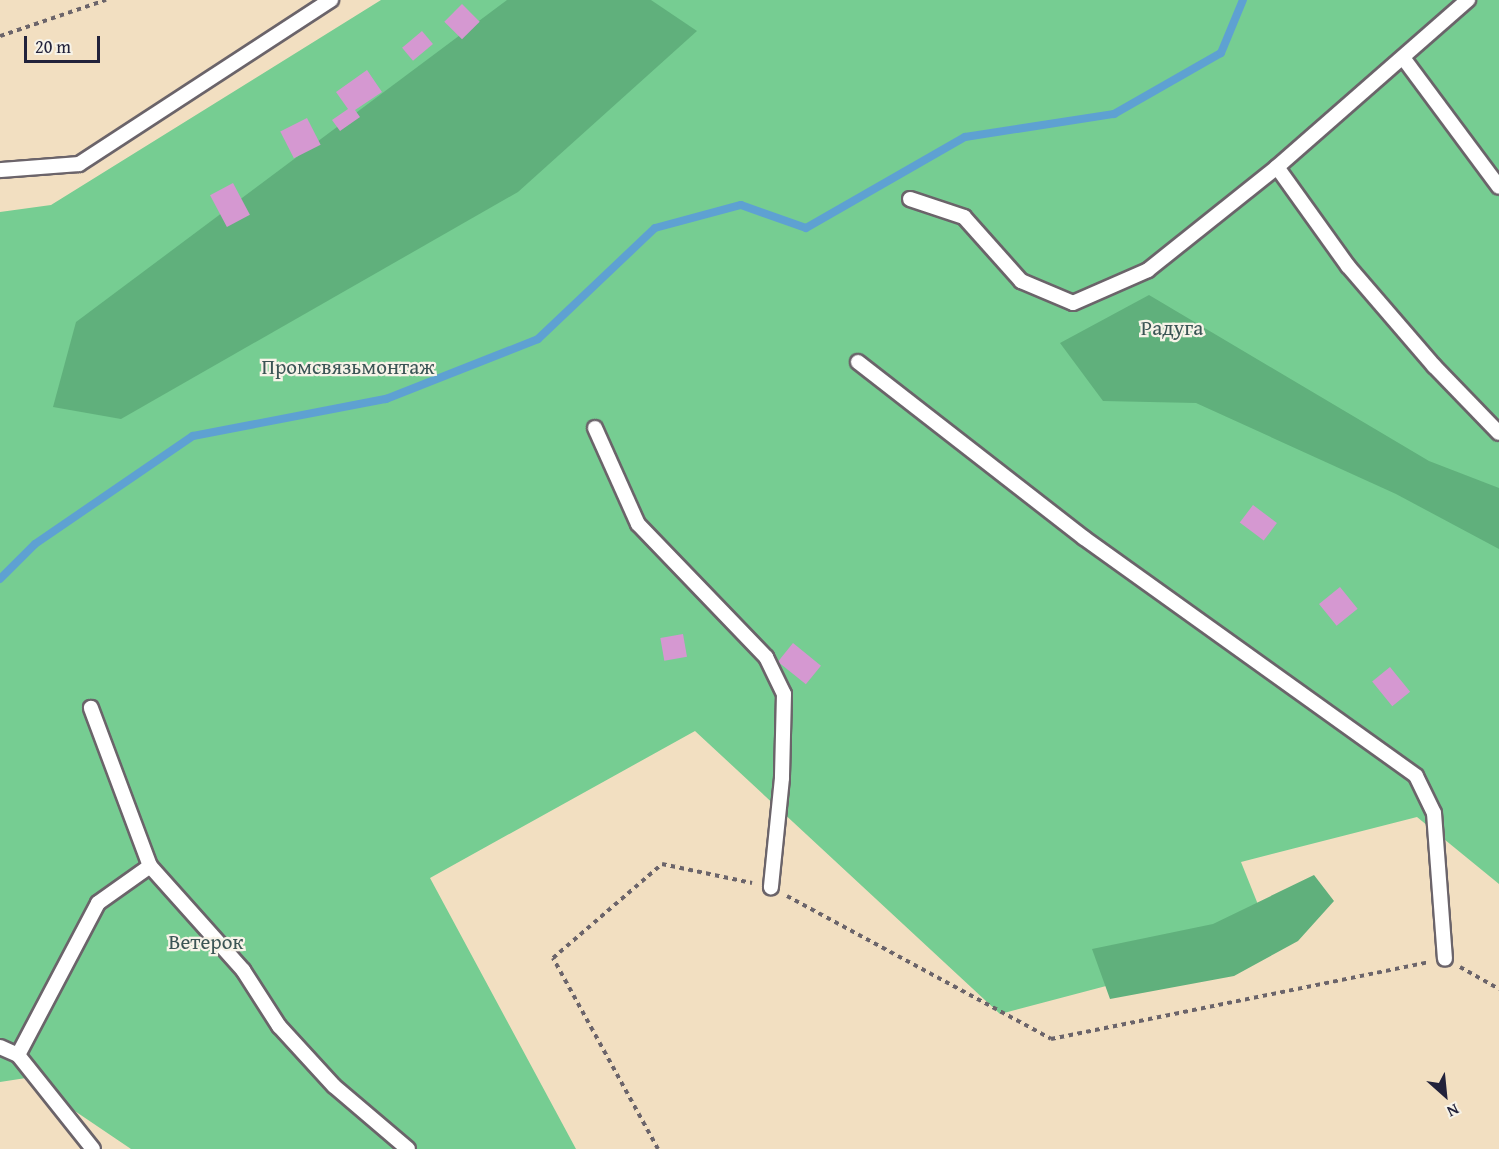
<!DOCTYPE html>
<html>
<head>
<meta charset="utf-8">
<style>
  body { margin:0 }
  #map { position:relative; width:1499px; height:1149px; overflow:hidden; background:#f2dfc1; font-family:"Gentium Book Plus",serif }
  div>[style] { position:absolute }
  .green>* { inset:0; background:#76cd92 }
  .forest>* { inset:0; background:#60b07c }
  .stream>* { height:8px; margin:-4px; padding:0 4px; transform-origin:4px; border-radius:4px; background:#5ea1d2 }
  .building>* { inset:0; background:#d598d1; transform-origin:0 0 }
  .path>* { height:4px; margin-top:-2px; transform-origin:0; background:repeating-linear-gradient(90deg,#6b646a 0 4.5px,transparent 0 9px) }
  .roads { filter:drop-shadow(2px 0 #6b646a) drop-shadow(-2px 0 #6b646a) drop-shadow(0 2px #6b646a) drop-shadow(0 -2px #6b646a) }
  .service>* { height:14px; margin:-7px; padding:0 7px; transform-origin:7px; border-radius:7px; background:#fff }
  span { translate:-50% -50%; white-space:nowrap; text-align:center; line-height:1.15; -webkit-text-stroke:4.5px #f7f3e8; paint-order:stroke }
  .park-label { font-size:21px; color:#3b5555 }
  .north { position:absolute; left:1415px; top:1065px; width:60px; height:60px; -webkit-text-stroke:4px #f7f3e8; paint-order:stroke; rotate:153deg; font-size:16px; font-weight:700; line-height:24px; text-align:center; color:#22223b }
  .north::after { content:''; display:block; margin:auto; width:21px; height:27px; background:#22223b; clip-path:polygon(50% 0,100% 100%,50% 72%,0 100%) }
  .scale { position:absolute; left:24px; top:36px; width:76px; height:27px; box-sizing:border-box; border:3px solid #22223b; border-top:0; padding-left:8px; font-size:18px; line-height:21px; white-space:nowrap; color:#22223b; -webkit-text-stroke:4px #f7f3e8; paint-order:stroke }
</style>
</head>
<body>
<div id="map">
  <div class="green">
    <div style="clip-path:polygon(381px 0,1499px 0,1499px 884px,1417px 817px,1241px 862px,1273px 942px,1000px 1014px,695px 731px,430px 878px,576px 1149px,131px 1149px,26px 1078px,0 1082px,0 212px,51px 205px)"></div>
  </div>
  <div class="forest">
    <div style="clip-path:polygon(507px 0,651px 0,697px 31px,518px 192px,121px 419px,53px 407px,76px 322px)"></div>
    <div style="clip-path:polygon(1149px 295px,1429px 461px,1499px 488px,1499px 549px,1396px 494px,1196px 403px,1103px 401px,1060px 343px)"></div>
    <div style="clip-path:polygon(1314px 875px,1334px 901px,1298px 941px,1234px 976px,1110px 999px,1092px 949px,1213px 924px)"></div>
  </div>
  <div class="stream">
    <div style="left:0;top:579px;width:49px;rotate:-45deg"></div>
    <div style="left:35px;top:544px;width:191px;rotate:-34.4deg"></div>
    <div style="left:193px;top:436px;width:197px;rotate:-10.9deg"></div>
    <div style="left:386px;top:399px;width:163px;rotate:-21.5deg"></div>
    <div style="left:538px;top:339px;width:161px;rotate:-43.5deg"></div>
    <div style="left:655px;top:228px;width:89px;rotate:-15deg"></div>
    <div style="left:741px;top:205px;width:69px;rotate:19.5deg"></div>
    <div style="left:806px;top:228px;width:183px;rotate:-29.8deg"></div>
    <div style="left:965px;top:137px;width:151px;rotate:-8.8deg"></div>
    <div style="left:1114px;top:114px;width:123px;rotate:-29.7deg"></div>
    <div style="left:1221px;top:53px;width:57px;rotate:-67.5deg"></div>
  </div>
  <div class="building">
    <div style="left:462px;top:4px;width:25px;height:25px;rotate:45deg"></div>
    <div style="left:422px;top:31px;width:17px;height:26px;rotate:50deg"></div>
    <div style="clip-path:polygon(367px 70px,382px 92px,355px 110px,360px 117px,340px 131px,332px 120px,348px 109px,336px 92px)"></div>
    <div style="left:307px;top:118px;width:30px;height:30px;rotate:63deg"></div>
    <div style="left:233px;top:183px;width:36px;height:26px;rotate:62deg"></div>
    <div style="left:1253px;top:505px;width:30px;height:22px;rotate:37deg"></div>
    <div style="left:1340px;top:587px;width:28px;height:27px;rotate:51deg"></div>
    <div style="left:683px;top:634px;width:23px;height:23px;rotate:80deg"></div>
    <div style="left:793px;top:643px;width:36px;height:24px;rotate:39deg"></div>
    <div style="left:1390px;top:667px;width:32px;height:23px;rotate:51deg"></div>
  </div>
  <div class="path">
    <div style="left:0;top:36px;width:112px;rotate:-18.8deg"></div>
    <div style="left:787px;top:896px;width:300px;rotate:28.4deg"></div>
    <div style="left:1051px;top:1039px;width:383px;rotate:-11.5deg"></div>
    <div style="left:1460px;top:967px;width:45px;rotate:29.4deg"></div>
    <div style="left:658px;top:1149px;width:218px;rotate:-118.8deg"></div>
    <div style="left:553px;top:958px;width:144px;rotate:-40.8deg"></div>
    <div style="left:662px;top:864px;width:92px;rotate:11.9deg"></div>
  </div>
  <div class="roads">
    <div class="service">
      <div style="left:1404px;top:59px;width:159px;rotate:53.4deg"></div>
      <div style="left:1277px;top:167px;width:122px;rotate:54.4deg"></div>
      <div style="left:1348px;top:266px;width:132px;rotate:49.3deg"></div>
      <div style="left:1434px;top:366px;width:93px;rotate:45.9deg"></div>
      <div style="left:0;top:170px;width:79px;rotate:-4.3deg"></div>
      <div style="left:79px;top:164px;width:301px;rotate:-33.1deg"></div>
      <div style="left:910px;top:199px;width:57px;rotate:18.4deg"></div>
      <div style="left:964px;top:217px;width:86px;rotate:48.3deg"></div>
      <div style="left:1021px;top:281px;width:56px;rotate:22.9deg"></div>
      <div style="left:1073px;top:303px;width:82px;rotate:-23.7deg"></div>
      <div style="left:1148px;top:270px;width:165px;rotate:-38.6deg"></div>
      <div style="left:1277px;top:167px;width:254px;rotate:-41.2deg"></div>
      <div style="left:858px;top:362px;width:286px;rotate:37.9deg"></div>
      <div style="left:1084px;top:538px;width:408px;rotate:35.6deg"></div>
      <div style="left:1416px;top:776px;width:41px;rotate:64.1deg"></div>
      <div style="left:1434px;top:813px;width:146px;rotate:85.7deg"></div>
      <div style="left:595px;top:428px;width:105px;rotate:65.9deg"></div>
      <div style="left:638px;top:524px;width:185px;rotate:46.1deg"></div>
      <div style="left:766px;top:657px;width:41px;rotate:64.1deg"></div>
      <div style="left:784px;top:694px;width:84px;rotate:91.4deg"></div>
      <div style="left:782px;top:778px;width:110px;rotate:95.8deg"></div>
      <div style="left:150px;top:866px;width:140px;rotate:48.2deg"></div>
      <div style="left:243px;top:970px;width:67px;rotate:57.3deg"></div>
      <div style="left:279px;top:1026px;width:81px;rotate:47.5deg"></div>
      <div style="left:334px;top:1086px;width:97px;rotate:40.4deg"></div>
      <div style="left:0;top:1047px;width:20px;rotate:24deg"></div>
      <div style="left:18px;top:1055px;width:120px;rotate:51.4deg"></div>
      <div style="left:18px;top:1055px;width:172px;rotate:-62.2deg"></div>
      <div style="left:98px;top:903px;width:64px;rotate:-35.4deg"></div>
      <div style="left:150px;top:866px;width:169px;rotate:-110.5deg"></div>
    </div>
  </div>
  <div class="park-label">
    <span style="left:1172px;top:328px">Радуга</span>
    <span style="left:348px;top:367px">Промсвязьмонтаж</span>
    <span style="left:206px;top:942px">Ветерок</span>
  </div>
  <div class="north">N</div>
  <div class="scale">20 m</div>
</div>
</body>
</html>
